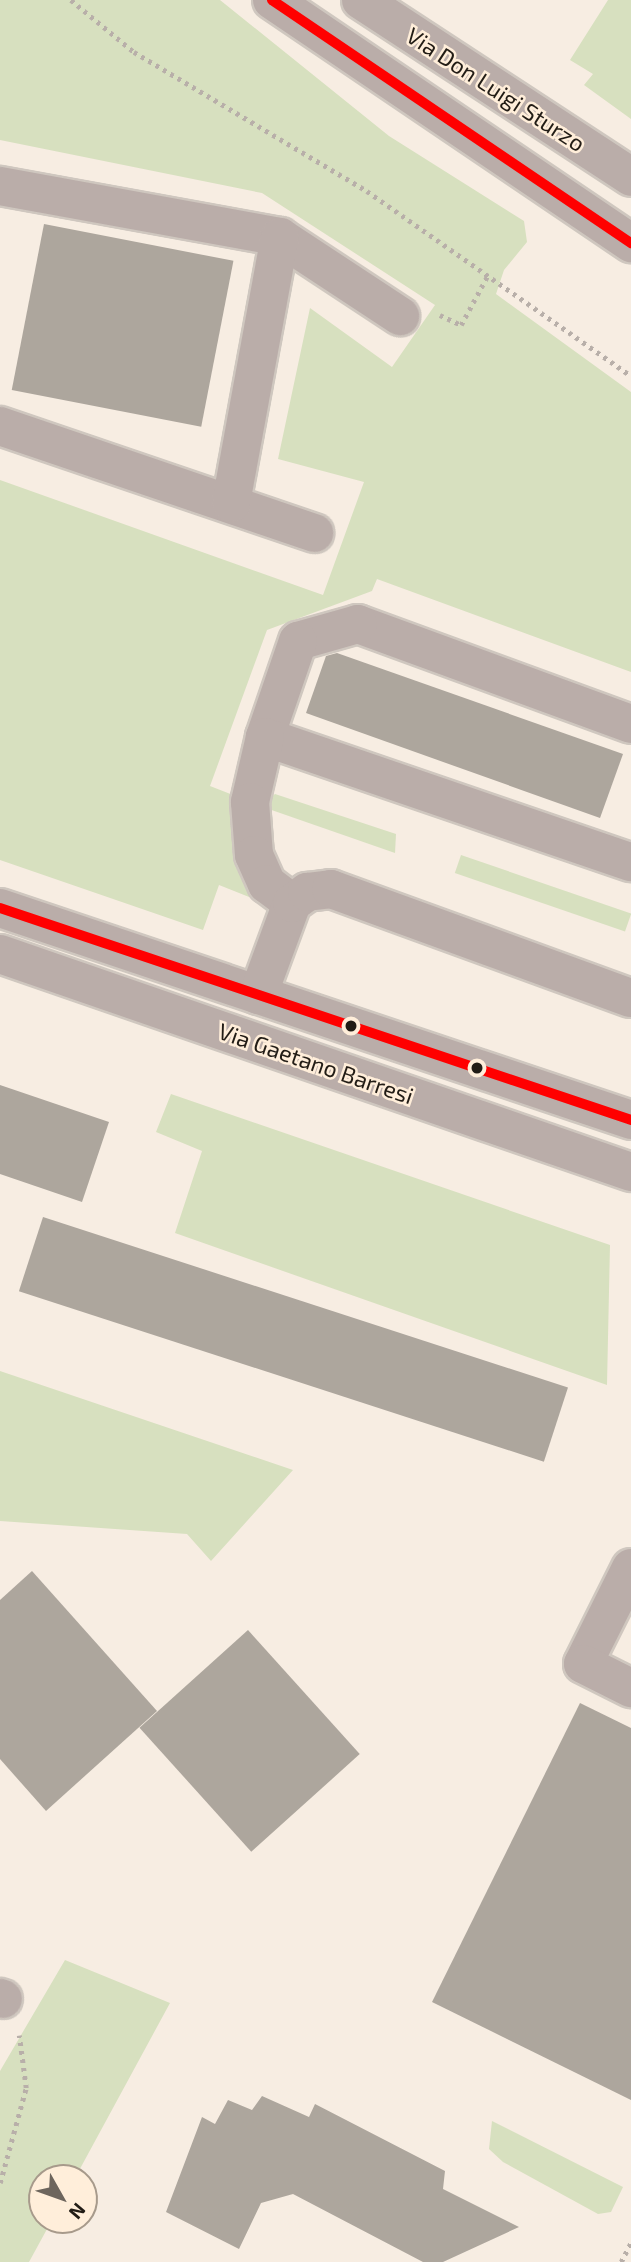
<!DOCTYPE html>
<html>
<head>
<meta charset="utf-8">
<style>
  body { margin:0 }
  #map { position:relative; width:631px; height:2262px; overflow:hidden; background:#f7ede2; font-family:"Exo 2",sans-serif }
  div>[style] { position:absolute }
  .green>* { inset:0; background:#d7e0bf; transform-origin:0 0 }
  .building>* { inset:0; background:#ada69d; transform-origin:0 0 }
  .path>* { height:4.5px; margin-top:-2.25px; transform-origin:0; background:repeating-linear-gradient(90deg,#b8afa9 0 3.5px,transparent 0 8.5px) }
  .roads { filter:drop-shadow(2px 0 #cfc7bf) drop-shadow(-2px 0 #cfc7bf) drop-shadow(0 2px #cfc7bf) drop-shadow(0 -2px #cfc7bf) }
  .minor>* { height:38px; margin:-19px; padding:0 19px; transform-origin:19px; border-radius:19px; background:#baada9 }
  .bus-1>* { height:10px; margin:-5px; padding:0 5px; transform-origin:5px; border-radius:5px; background:#f00 }
  .dots>* { width:19px; height:19px; translate:-50% -50%; box-sizing:border-box; border:4px solid #ffeeda; border-radius:50% }
  span { translate:-50% -50%; white-space:nowrap; text-align:center; line-height:1.15; -webkit-text-stroke:5px #ffeeda; paint-order:stroke }
  .street-label { font-size:23px; color:#221c15 }
  .north { position:absolute; left:28px; top:2164px; width:70px; height:70px; box-sizing:border-box; background:#ffeeda; border:2px solid #a79a8b; border-radius:50%; rotate:130deg; font-size:19px; font-weight:700; line-height:28px; text-align:center; color:#221c15 }
  .north::after { content:''; display:block; margin:auto; width:24px; height:32px; background:#6d655d; clip-path:polygon(50% 0,100% 100%,50% 72%,0 100%) }
</style>
</head>
<body>
<div id="map">
  <div class="green">
    <div style="clip-path:polygon(0 0,220px 0,389px 136px,524px 221px,527px 242px,504px 270px,496px 294px,631px 392px,631px 672px,377px 579px,372px 591px,267px 630px,210px 786px,233px 795px,230px 817px,236px 853px,262px 902px,219px 885px,203px 930px,0 860px,0 480px,323px 595px,364px 482px,278px 459px,310px 308px,392px 367px,435px 305px,262px 193px,0 140px)"></div>
    <div style="clip-path:polygon(608px 0,631px 0,631px 119px,584px 85px,593px 74px,570px 60px)"></div>
    <div style="clip-path:polygon(275px 794px,396px 834px,395px 853px,260px 806px)"></div>
    <div style="left:461px;top:855px;width:180px;height:19px;rotate:19deg"></div>
    <div style="clip-path:polygon(171px 1094px,610px 1245px,607px 1385px,175px 1233px,202px 1151px,156px 1132px)"></div>
    <div style="clip-path:polygon(0 1371px,293px 1470px,211px 1561px,187px 1534px,0 1521px)"></div>
    <div style="clip-path:polygon(65px 1960px,170px 2003px,75px 2178px,42px 2178px,42px 2220px,52px 2220px,29px 2262px,0 2262px,0 2071px)"></div>
    <div style="clip-path:polygon(492px 2121px,623px 2187px,611px 2212px,598px 2214px,503px 2162px,489px 2149px)"></div>
  </div>
  <div class="building">
    <div style="left:44px;top:224px;width:193px;height:169px;rotate:11deg"></div>
    <div style="clip-path:polygon(337px 653px,623px 754px,600px 818px,306px 713px,326px 656px)"></div>
    <div style="clip-path:polygon(0 1085px,109px 1122px,82px 1202px,0 1174px)"></div>
    <div style="left:43px;top:1217px;width:552px;height:78px;rotate:18deg"></div>
    <div style="clip-path:polygon(32px 1571px,157px 1711px,46px 1811px,0 1759px,0 1600px)"></div>
    <div style="left:248px;top:1630px;width:167px;height:146px;rotate:48deg"></div>
    <div style="clip-path:polygon(580px 1703px,631px 1728px,631px 2100px,432px 2002px)"></div>
    <div style="clip-path:polygon(262px 2096px,309px 2117px,315px 2104px,445px 2171px,443px 2189px,519px 2227px,443px 2262px,423px 2262px,293px 2194px,261px 2203px,239px 2249px,166px 2212px,202px 2117px,215px 2124px,228px 2100px,252px 2110px)"></div>
  </div>
  <div class="path">
    <div style="left:71px;top:0;width:82px;rotate:39.5deg"></div>
    <div style="left:134px;top:52px;width:271px;rotate:30.8deg"></div>
    <div style="left:367px;top:191px;width:322px;rotate:35deg"></div>
    <div style="left:440px;top:315px;width:23px;rotate:25deg"></div>
    <div style="left:461px;top:325px;width:59px;rotate:-61.7deg"></div>
    <div style="left:0;top:2183px;width:98px;rotate:-74.7deg"></div>
    <div style="left:26px;top:2088px;width:53px;rotate:-97.5deg"></div>
    <div style="left:621px;top:2262px;width:22px;rotate:-63deg"></div>
  </div>
  <div class="roads">
    <div class="minor">
      <div style="left:272px;top:0;width:434px;rotate:34.1deg"></div>
      <div style="left:361px;top:0;width:323px;rotate:33.2deg"></div>
      <div style="left:0;top:186px;width:285px;rotate:10.3deg"></div>
      <div style="left:280px;top:237px;width:144px;rotate:33.4deg"></div>
      <div style="left:0;top:426px;width:332px;rotate:18.8deg"></div>
      <div style="left:231px;top:503px;width:270px;rotate:-79.6deg"></div>
      <div style="left:631px;top:724px;width:291px;rotate:-159.9deg"></div>
      <div style="left:358px;top:624px;width:62px;rotate:164.2deg"></div>
      <div style="left:298px;top:641px;width:102px;rotate:109deg"></div>
      <div style="left:265px;top:737px;width:387px;rotate:18.9deg"></div>
      <div style="left:265px;top:737px;width:67px;rotate:103deg"></div>
      <div style="left:250px;top:802px;width:53px;rotate:85.7deg"></div>
      <div style="left:254px;top:855px;width:32px;rotate:66deg"></div>
      <div style="left:267px;top:884px;width:31px;rotate:37deg"></div>
      <div style="left:0;top:908px;width:666px;rotate:18.57deg"></div>
      <div style="left:0;top:954px;width:668px;rotate:19.06deg"></div>
      <div style="left:258px;top:995px;width:98px;rotate:-69.7deg"></div>
      <div style="left:292px;top:903px;width:19px;rotate:-36deg"></div>
      <div style="left:307px;top:892px;width:24px;rotate:-7deg"></div>
      <div style="left:331px;top:889px;width:319px;rotate:20deg"></div>
      <div style="left:631px;top:1568px;width:107px;rotate:116.6deg"></div>
      <div style="left:583px;top:1664px;width:54px;rotate:26.6deg"></div>
      <div style="left:0;top:1998px;width:3px;rotate:18deg"></div>
    </div>
  </div>
  <div class="bus-1">
    <div style="left:272px;top:0;width:434px;rotate:34.1deg"></div>
    <div style="left:0;top:908px;width:666px;rotate:18.57deg"></div>
  </div>
  <div class="dots">
    <div style="left:351px;top:1026px;background:#221c15"></div>
    <div style="left:477px;top:1068px;background:#221c15"></div>
  </div>
  <div class="street-label">
    <span style="left:496px;top:89px;rotate:33deg">Via Don Luigi Sturzo</span>
    <span style="left:316px;top:1063px;rotate:19deg">Via Gaetano Barresi</span>
  </div>
  <div class="north">N</div>
</div>
</body>
</html>
